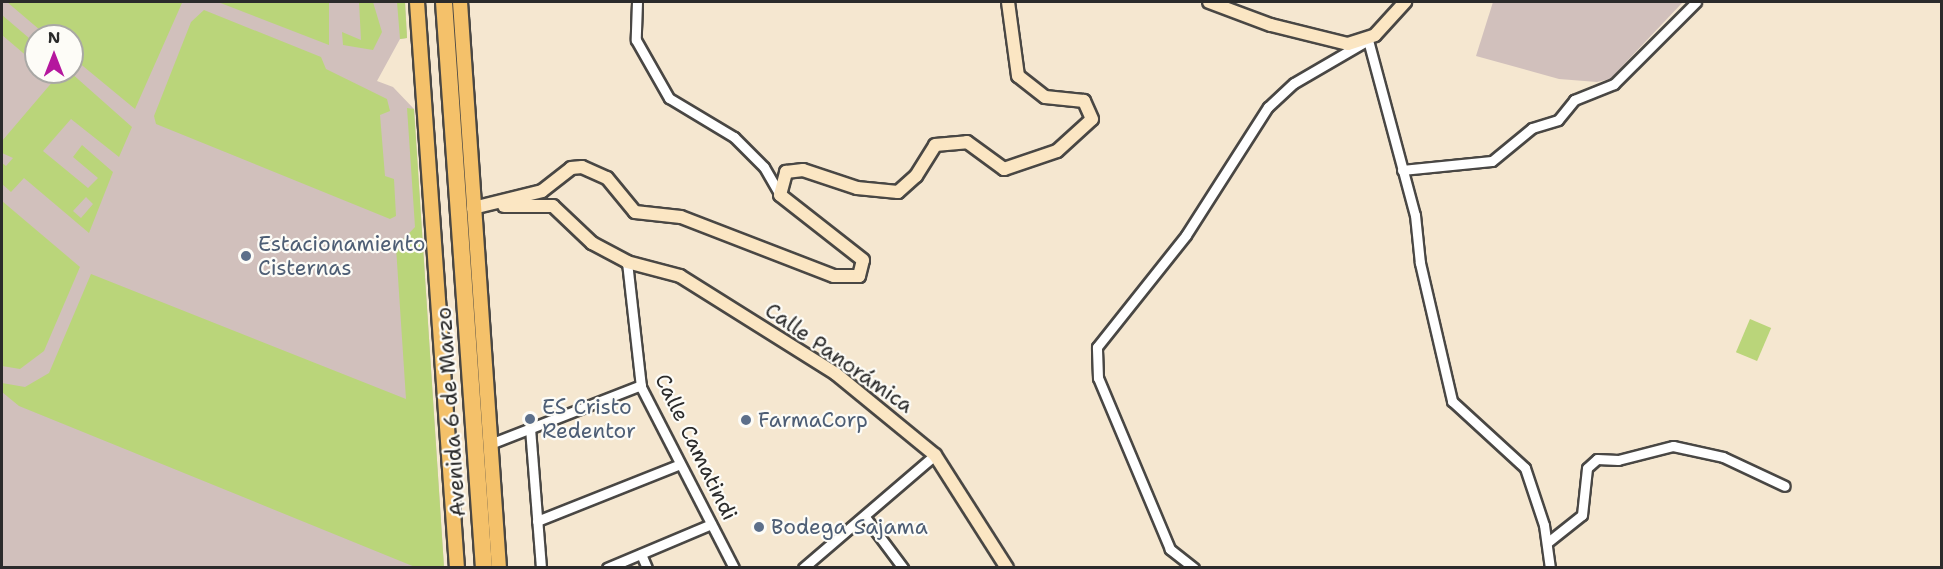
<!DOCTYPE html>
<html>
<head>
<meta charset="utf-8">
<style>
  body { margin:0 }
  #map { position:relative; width:1943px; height:569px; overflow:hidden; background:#f5e7d0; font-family:"Shantell Sans",sans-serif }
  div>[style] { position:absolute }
  .industrial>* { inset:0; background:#d1c0bc }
  .green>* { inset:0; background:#bad57a; transform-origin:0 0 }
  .roads { filter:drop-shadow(2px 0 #494744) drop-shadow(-2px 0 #494744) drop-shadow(0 2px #494744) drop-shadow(0 -2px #494744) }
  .street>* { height:9px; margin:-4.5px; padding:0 4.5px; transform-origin:4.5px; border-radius:4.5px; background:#fff }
  .secondary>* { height:12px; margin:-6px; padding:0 6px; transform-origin:6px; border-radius:6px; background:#fbe6c3 }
  .primary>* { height:14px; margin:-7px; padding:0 7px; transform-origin:7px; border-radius:7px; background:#f4c16a }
  .highway>* { height:16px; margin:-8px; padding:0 8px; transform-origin:8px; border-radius:8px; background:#f4c16a }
  .dots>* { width:16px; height:16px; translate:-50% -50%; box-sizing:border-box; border:3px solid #fdfcf7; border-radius:50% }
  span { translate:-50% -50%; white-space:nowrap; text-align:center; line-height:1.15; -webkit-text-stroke:4.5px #fdfcf7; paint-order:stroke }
  .service-label { font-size:21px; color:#4e5e75 }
  .left { translate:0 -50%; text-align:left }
  .street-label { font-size:21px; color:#2b2b2b }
  .frame { position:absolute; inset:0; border:3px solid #2b2b2b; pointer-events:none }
  .north { position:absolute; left:24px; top:24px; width:60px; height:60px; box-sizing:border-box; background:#fdfcf7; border:2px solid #a9a8a5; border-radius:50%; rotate:0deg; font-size:16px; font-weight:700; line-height:24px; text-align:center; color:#2b2b2b }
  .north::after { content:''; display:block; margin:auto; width:21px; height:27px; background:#b5179e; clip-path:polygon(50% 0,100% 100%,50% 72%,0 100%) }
</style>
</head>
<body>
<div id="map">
  <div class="industrial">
    <div style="clip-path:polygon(evenodd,2px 2px,405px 2px,407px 38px,400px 39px,377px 81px,393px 87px,414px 109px,444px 567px,2px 567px,2px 2px,36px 36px,72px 36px,72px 72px,36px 72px,36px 36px)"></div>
    <div style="clip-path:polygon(1493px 2px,1683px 2px,1610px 79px,1597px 82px,1559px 79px,1476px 56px)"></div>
  </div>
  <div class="green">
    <div style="clip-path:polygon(7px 2px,181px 2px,182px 3px,135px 109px,72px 57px,72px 36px,47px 36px)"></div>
    <div style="clip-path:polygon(218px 2px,329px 2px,329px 45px)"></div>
    <div style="clip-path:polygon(359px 2px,373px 2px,382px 32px,373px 50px,343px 45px,342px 32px,361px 40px)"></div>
    <div style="clip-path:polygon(397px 2px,405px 2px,407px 38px,400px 39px)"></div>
    <div style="clip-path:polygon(204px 10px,321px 57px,326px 69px,387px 99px,390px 111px,380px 115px,385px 176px,394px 179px,396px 216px,390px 219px,156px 124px,154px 116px,191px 22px)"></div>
    <div style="clip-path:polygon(2px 15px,36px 44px,36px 64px,2px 35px)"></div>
    <div style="clip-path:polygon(evenodd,45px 72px,70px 72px,132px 127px,119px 157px,71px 119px,43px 151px,88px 188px,98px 178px,73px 157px,82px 145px,113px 172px,89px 233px,24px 178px,11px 192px,2px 184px,2px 163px,6px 166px,13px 158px,2px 153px,2px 141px,54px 80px,45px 72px,86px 197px,93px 204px,81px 218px,73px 211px,86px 197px)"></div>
    <div style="clip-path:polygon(407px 108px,414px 109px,444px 567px,415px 567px,19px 406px,2px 392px,2px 383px,25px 387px,49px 373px,91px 274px,406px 399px,396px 247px,415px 227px)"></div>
    <div style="clip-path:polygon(2px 201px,80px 267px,44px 351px,20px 369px,2px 366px)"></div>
    <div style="left:1750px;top:319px;width:23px;height:36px;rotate:23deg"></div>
  </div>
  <div class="roads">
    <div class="street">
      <div style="left:637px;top:2px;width:38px;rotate:92deg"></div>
      <div style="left:636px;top:40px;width:67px;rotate:60.4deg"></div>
      <div style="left:669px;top:98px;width:76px;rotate:31deg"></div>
      <div style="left:734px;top:137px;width:42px;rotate:45deg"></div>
      <div style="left:764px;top:167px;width:32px;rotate:60deg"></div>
      <div style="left:1368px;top:40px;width:181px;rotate:75deg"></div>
      <div style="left:1415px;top:215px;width:48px;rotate:84.1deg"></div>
      <div style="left:1420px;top:263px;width:142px;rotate:76.9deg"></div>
      <div style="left:1452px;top:401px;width:99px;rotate:42.5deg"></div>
      <div style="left:1525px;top:468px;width:60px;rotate:71.6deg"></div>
      <div style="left:1544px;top:525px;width:43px;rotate:82.1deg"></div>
      <div style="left:1402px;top:170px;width:90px;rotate:-5.7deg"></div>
      <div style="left:1492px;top:161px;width:52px;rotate:-39.5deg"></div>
      <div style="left:1532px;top:128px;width:27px;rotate:-17deg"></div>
      <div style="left:1558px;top:120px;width:26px;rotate:-51deg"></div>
      <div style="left:1574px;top:100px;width:43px;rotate:-21.8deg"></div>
      <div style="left:1614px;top:84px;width:116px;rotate:-45deg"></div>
      <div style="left:627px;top:262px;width:126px;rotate:83.6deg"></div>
      <div style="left:641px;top:387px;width:203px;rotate:62.8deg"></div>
      <div style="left:530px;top:428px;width:140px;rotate:85.5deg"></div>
      <div style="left:490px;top:444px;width:162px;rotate:-21.3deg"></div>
      <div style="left:865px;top:517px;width:64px;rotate:53.3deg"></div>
      <div style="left:537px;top:521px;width:154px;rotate:-21.7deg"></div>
      <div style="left:1548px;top:542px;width:43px;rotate:-38.5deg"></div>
      <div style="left:1582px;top:515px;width:47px;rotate:-83.9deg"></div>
      <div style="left:1587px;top:468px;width:13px;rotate:-42deg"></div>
      <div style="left:1597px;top:459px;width:21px;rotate:3deg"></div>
      <div style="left:1618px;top:460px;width:57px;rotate:-14.3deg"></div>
      <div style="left:1673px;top:446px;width:51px;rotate:12.4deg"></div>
      <div style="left:1723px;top:457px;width:68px;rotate:25.1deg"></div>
      <div style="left:641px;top:554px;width:15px;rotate:67deg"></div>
      <div style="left:607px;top:568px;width:113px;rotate:-22.9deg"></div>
      <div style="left:803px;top:568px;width:174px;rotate:-40.6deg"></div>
      <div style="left:1194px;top:568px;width:31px;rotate:-142deg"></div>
      <div style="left:1170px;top:549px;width:186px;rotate:-112.8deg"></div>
      <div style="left:1098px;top:378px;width:31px;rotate:-92deg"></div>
      <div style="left:1097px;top:347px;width:143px;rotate:-51.5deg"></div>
      <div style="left:1186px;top:235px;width:152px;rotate:-57.4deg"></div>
      <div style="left:1268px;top:107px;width:35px;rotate:-43deg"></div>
      <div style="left:1294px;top:83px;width:86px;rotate:-30.2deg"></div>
    </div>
    <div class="secondary">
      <div style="left:1209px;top:2px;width:66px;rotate:20.4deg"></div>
      <div style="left:1271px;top:25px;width:79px;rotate:13.9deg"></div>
      <div style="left:1348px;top:44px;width:28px;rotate:-18deg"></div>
      <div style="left:1375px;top:35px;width:45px;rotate:-47.7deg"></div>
      <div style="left:504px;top:206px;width:49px"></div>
      <div style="left:553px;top:206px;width:54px;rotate:43.5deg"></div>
      <div style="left:592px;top:243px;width:40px;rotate:28deg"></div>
      <div style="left:627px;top:262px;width:55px;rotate:14.8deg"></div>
      <div style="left:680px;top:276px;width:184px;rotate:32.1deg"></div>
      <div style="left:836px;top:374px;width:128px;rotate:39.3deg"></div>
      <div style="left:935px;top:455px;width:134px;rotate:57.5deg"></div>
      <div style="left:473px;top:208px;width:71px;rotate:-13.8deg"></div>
      <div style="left:542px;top:191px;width:37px;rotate:-38deg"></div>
      <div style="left:571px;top:168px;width:11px;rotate:-5deg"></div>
      <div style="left:582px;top:167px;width:27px;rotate:24deg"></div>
      <div style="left:607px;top:178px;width:44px;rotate:50.5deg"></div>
      <div style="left:635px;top:212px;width:46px;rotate:6.2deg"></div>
      <div style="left:681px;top:217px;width:164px;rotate:21.1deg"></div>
      <div style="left:834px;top:276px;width:25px"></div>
      <div style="left:859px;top:276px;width:16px;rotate:-76deg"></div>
      <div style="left:863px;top:260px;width:105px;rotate:-141.9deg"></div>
      <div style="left:780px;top:195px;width:24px;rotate:-75deg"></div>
      <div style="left:786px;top:172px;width:17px;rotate:-7deg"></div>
      <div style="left:803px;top:170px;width:57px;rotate:18.4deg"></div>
      <div style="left:857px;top:188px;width:41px;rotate:5.6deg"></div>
      <div style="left:898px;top:192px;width:24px;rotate:-42deg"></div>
      <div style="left:916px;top:176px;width:36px;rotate:-58deg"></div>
      <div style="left:935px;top:145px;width:32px;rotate:-5deg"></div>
      <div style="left:967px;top:142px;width:46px;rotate:36.1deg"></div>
      <div style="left:1004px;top:169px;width:56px;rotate:-18.8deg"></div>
      <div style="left:1057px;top:151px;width:47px;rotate:-42.4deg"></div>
      <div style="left:1092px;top:119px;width:20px;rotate:-114deg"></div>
      <div style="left:1084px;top:101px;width:39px;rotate:-174deg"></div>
      <div style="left:1045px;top:97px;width:34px;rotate:-142deg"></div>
      <div style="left:1018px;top:76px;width:75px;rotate:-97.7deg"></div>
    </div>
    <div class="primary">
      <div style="left:417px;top:2px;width:567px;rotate:85.96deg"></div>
      <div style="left:460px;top:2px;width:567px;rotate:86.06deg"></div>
    </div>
    <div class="highway">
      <div style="left:444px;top:2px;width:567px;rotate:85.96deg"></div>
    </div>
  </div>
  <div class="dots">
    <div style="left:246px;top:256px;background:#5c6f8a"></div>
    <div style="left:530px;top:419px;background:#5c6f8a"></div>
    <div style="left:746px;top:420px;background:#5c6f8a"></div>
    <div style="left:759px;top:527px;background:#5c6f8a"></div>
  </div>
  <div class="service-label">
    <span class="left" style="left:258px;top:256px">Estacionamiento<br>Cisternas</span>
    <span class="left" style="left:542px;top:419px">ES Cristo<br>Redentor</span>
    <span class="left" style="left:758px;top:420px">FarmaCorp</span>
    <span class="left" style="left:771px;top:527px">Bodega Sajama</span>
  </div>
  <div class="street-label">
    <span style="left:839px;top:358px;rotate:35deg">Calle Panorámica</span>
    <span style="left:451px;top:412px;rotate:-94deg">Avenida 6 de Marzo</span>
    <span style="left:696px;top:447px;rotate:64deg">Calle Camatindi</span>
  </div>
  <div class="frame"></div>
  <div class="north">N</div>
</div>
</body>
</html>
